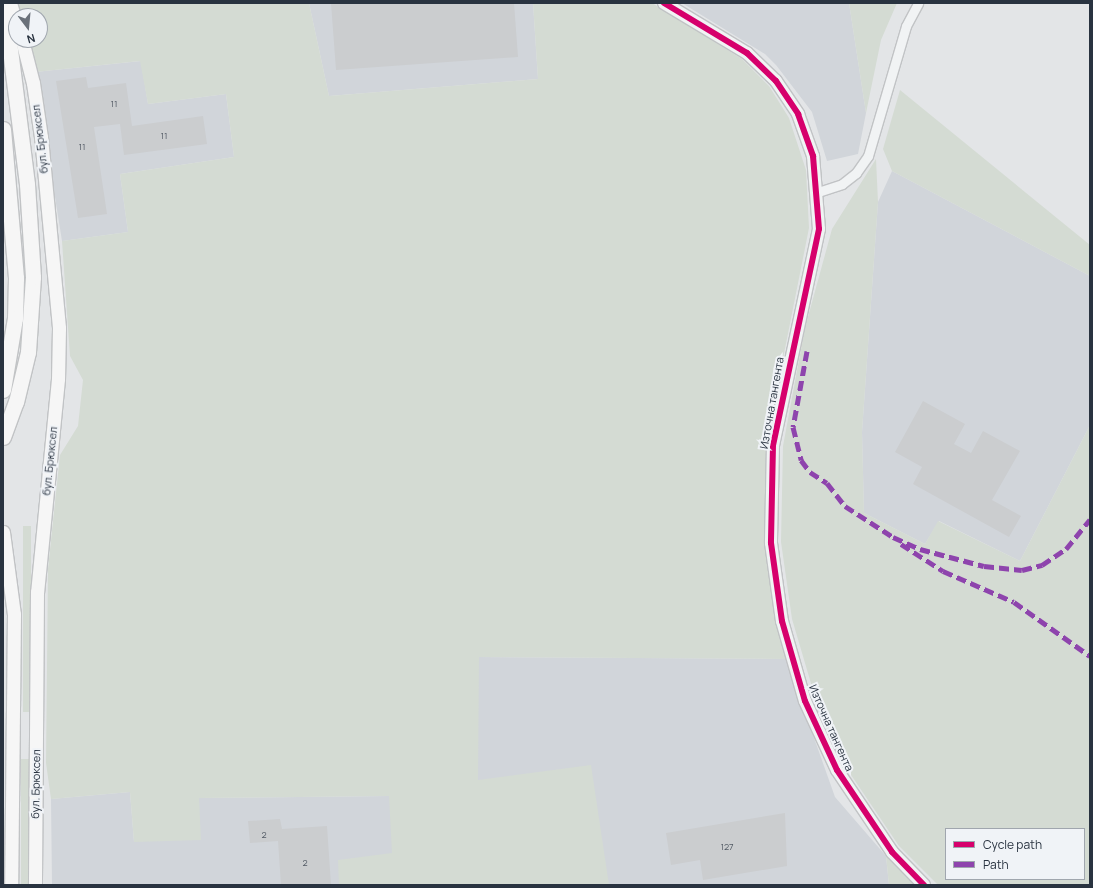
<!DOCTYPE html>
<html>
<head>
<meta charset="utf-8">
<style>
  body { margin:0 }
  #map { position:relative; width:1093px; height:888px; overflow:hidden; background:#e3e5e7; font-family:Manrope,sans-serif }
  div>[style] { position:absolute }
  .built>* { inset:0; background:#d1d5da }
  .green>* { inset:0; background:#d4dbd3; transform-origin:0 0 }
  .building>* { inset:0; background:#cbcdcf }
  .roads { filter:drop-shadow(1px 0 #c1c3c5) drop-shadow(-1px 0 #c1c3c5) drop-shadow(0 1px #c1c3c5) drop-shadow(0 -1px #c1c3c5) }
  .minor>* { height:9px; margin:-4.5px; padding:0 4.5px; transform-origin:4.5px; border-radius:4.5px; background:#f1f3f4 }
  .tertiary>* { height:12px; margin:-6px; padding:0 6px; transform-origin:6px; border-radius:6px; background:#f1f3f4 }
  .secondary>* { height:13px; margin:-6.5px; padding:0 6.5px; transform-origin:6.5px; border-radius:6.5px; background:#f6f6f6 }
  .primary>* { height:15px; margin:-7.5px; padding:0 7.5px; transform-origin:7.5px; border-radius:7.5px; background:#f6f6f6 }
  .quiet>* { height:5px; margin-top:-2.5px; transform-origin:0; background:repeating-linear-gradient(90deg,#8e44ad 0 10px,transparent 0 15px) }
  .cycleway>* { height:6px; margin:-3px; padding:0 3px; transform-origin:3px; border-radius:3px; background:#d6006c }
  span { translate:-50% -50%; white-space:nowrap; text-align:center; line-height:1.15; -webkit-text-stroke:4px #f0f3f7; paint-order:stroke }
  .number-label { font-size:9px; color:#525a64 }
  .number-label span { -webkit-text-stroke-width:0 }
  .street-label { font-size:11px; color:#293340 }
  .frame { position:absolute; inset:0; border:4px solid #293340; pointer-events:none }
  .legend { position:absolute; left:945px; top:828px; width:140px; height:52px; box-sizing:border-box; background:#f0f3f7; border:1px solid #a0a6ae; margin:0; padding:5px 7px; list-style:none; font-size:12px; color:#293340 }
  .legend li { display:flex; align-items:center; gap:8px; height:20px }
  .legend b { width:20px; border:1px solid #a0a6ae }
  .north { position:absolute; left:8px; top:8px; width:40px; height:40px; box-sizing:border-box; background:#f0f3f7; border:1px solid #a0a6ae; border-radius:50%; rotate:164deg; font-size:11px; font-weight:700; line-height:16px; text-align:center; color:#293340 }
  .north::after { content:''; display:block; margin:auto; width:14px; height:18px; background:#6a717a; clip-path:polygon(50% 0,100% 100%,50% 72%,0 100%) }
</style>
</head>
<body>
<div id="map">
  <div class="built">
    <div style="clip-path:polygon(309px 3px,533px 3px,538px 79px,329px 96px)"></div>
    <div style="clip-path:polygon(682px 3px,849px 3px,866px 113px,858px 154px,827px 161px,812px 112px,776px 65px,765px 54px)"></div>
    <div style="clip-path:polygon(141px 61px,148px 104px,226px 94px,234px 157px,120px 174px,128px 232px,62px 241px,35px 72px)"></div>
    <div style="clip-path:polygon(892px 171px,1090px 276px,1090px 425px,1020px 561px,939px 521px,925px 544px,864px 513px,862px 432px,878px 202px)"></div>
    <div style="clip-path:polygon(479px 657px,786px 659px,835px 797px,886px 856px,889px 885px,52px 885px,51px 799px,130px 792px,134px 842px,199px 798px,389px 796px)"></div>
  </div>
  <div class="green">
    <div style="clip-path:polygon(17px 3px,309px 3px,329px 96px,538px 79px,533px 3px,652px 3px,742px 59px,769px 86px,789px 118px,806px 170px,809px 228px,766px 444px,765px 544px,777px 623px,786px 659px,479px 657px,478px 780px,591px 765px,609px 885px,339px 885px,338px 860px,392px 853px,389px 796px,199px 798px,201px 840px,134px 842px,130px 792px,51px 799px,46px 763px,48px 569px,60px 455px,78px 426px,83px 380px,70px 356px,62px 241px,128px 232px,120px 174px,234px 157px,226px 94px,148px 104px,140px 61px,35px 72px,27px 40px,40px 40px,40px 16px,21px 16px)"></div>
    <div style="clip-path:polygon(849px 3px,897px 3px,881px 40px,866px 113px)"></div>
    <div style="clip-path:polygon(900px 90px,1090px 245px,1090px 276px,892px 171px,883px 149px)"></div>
    <div style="clip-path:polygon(evenodd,876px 159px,878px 202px,862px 432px,864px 513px,925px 544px,938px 521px,1020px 561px,1090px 425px,1090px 885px,938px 885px,899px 846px,845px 766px,815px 697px,792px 619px,781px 542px,783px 446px,805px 328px,832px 229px,876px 159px,946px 829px,1084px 829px,1084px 879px,946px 879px,946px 829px)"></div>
    <div style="left:23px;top:526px;width:8px;height:186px"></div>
    <div style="left:21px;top:759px;width:8px;height:126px"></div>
    <div style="clip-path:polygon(886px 856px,914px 885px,889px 885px)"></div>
  </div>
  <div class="building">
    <div style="clip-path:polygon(331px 3px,514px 3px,518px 57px,336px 70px)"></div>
    <div style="clip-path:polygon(86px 77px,88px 88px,126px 83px,132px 126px,203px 116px,207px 144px,124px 155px,120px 124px,94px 127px,107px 214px,78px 218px,56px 81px)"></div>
    <div style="clip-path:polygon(923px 401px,965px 424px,954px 444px,971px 453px,983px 431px,1020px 451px,992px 500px,1021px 516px,1009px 537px,913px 484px,922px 467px,895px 452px)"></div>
    <div style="clip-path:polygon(785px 813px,787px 866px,703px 880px,700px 860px,671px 865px,666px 833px)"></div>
    <div style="clip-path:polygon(280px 819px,282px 829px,327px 826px,331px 885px,281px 885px,278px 841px,250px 843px,248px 821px)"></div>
  </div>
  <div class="roads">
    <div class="minor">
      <div style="left:818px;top:192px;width:25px;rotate:-18deg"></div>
      <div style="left:842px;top:184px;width:18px;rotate:-38deg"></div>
      <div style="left:856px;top:173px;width:21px;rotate:-55deg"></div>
      <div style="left:868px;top:156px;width:135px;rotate:-73.7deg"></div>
      <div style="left:906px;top:26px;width:26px;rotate:-62deg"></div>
    </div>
    <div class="tertiary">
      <div style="left:664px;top:3px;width:97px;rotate:31.1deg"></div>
      <div style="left:747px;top:53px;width:40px;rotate:44deg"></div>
      <div style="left:776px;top:81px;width:40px;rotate:56deg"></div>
      <div style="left:798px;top:114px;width:45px;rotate:70.3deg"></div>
      <div style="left:813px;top:156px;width:73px;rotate:85.3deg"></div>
      <div style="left:819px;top:229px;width:221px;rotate:102deg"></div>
      <div style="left:773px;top:445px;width:98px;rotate:91.2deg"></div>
      <div style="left:771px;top:543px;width:79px;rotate:82deg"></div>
      <div style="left:782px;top:621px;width:83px;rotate:74deg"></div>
      <div style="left:805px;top:701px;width:76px;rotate:65.1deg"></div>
      <div style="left:837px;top:770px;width:99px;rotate:56.1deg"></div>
      <div style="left:892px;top:852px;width:46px;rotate:45.9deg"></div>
    </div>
    <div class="secondary">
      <div style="left:10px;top:3px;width:21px;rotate:73deg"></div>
      <div style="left:22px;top:40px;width:44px;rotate:75.7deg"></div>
      <div style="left:33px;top:83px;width:55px;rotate:81.6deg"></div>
      <div style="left:41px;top:137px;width:192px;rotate:84.6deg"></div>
      <div style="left:59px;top:328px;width:51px;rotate:91.1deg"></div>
      <div style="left:58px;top:379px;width:214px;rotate:95.6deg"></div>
      <div style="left:37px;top:592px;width:293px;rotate:90.4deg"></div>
      <div style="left:3px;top:532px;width:83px;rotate:82.4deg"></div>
      <div style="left:14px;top:614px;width:271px;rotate:90.6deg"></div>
    </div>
    <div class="primary">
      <div style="left:3px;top:129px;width:150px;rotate:85deg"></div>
      <div style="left:16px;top:278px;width:40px;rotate:91.4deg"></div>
      <div style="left:15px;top:318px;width:73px;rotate:99.5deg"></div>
      <div style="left:3px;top:437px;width:37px;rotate:-70deg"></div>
      <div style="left:16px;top:402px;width:51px;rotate:-76.5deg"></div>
      <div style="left:28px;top:352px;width:75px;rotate:-86.2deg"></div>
      <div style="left:33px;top:277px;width:93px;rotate:-93.7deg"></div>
      <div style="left:27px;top:184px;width:182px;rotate:-97.2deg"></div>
    </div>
  </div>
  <div class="quiet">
    <div style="left:807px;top:351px;width:77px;rotate:100.4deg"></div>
    <div style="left:793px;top:427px;width:34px;rotate:76deg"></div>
    <div style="left:801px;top:460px;width:15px;rotate:53deg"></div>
    <div style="left:810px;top:472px;width:20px;rotate:33deg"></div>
    <div style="left:827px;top:483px;width:29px;rotate:52deg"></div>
    <div style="left:845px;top:506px;width:57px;rotate:32.9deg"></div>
    <div style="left:893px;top:537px;width:30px;rotate:24deg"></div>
    <div style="left:920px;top:549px;width:66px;rotate:14.9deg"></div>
    <div style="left:984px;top:566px;width:38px;rotate:6deg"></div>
    <div style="left:1022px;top:570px;width:21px;rotate:-14deg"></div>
    <div style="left:1042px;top:565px;width:29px;rotate:-34deg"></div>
    <div style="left:1066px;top:549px;width:38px;rotate:-51deg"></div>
    <div style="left:901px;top:544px;width:50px;rotate:32.7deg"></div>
    <div style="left:943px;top:571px;width:77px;rotate:23.6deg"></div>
    <div style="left:1014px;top:602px;width:93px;rotate:35.4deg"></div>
  </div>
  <div class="cycleway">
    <div style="left:664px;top:3px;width:97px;rotate:31.1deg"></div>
    <div style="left:747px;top:53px;width:40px;rotate:44deg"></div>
    <div style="left:776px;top:81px;width:40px;rotate:56deg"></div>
    <div style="left:798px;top:114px;width:45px;rotate:70.3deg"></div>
    <div style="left:813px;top:156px;width:73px;rotate:85.3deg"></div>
    <div style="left:819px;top:229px;width:221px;rotate:102deg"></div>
    <div style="left:773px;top:445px;width:98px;rotate:91.2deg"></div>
    <div style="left:771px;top:543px;width:79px;rotate:82deg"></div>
    <div style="left:782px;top:621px;width:83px;rotate:74deg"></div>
    <div style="left:805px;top:701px;width:76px;rotate:65.1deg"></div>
    <div style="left:837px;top:770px;width:99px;rotate:56.1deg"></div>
    <div style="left:892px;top:852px;width:46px;rotate:45.9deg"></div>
  </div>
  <div class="number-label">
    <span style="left:114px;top:104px">11</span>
    <span style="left:164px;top:136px">11</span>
    <span style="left:82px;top:147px">11</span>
    <span style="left:264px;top:835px">2</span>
    <span style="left:727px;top:847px">127</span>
    <span style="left:305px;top:863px">2</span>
  </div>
  <div class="street-label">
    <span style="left:40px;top:139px;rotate:-97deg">бул. Брюксел</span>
    <span style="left:772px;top:403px;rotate:-80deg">Източна тангента</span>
    <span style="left:50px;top:461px;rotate:-84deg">бул. Брюксел</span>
    <span style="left:831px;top:728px;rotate:66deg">Източна тангента</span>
    <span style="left:36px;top:784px;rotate:-89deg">бул. Брюксел</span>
  </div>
  <div class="frame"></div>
  <ul class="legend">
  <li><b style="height:5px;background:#d6006c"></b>Cycle path</li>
  <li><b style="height:5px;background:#8e44ad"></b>Path</li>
  </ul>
  <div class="north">N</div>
</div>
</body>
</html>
